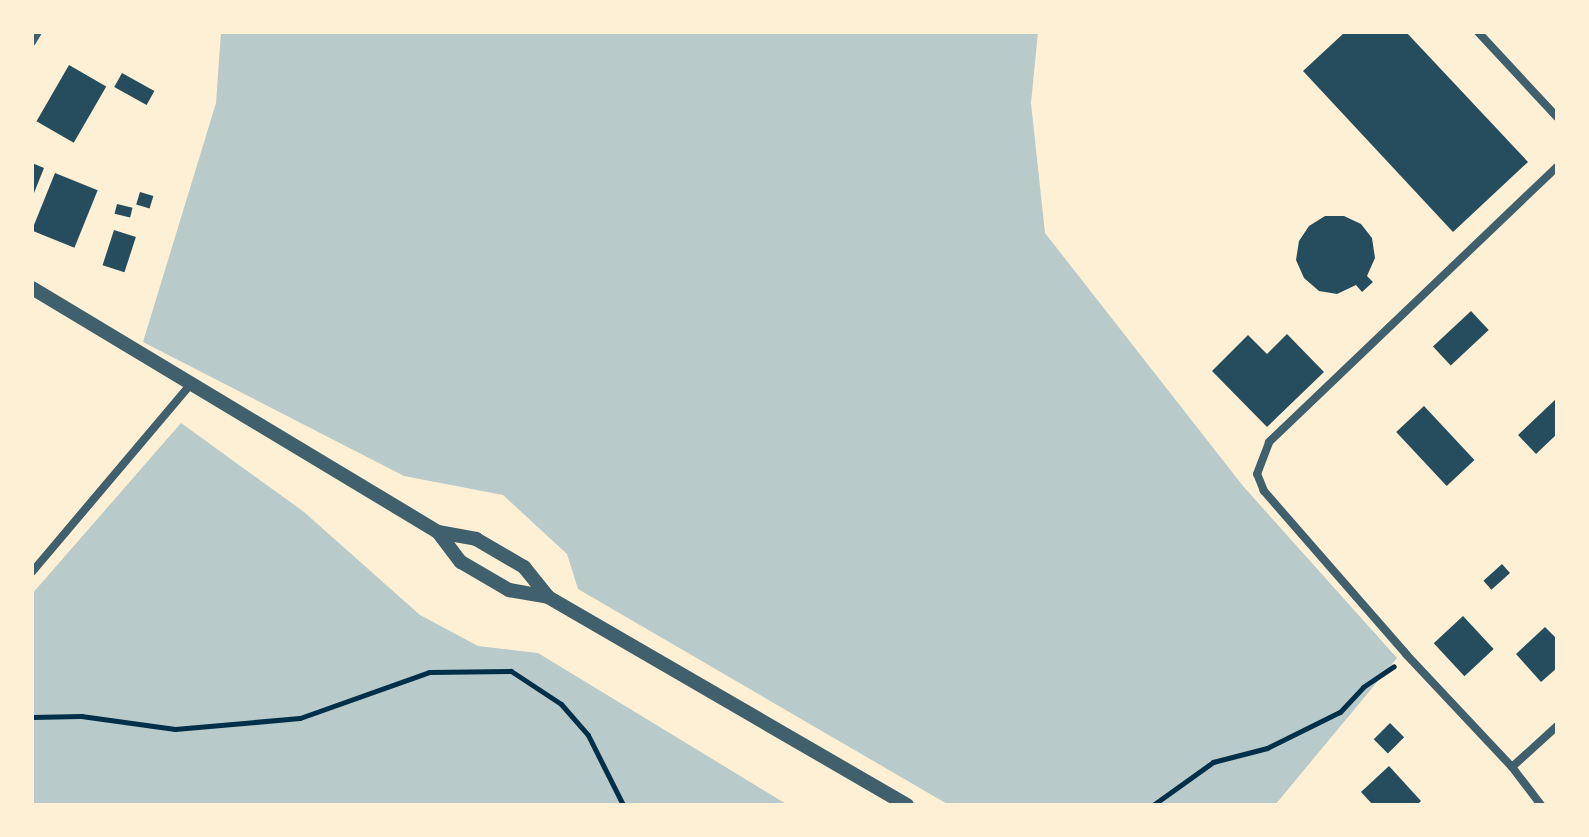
<!DOCTYPE html>
<html>
<head>
<meta charset="utf-8">
<style>
  body { margin:0 }
  #map { position:relative; width:1589px; height:837px; overflow:hidden; background:#fdf0d5; font-family:Rubik,sans-serif }
  div>[style] { position:absolute }
  .green>* { inset:0; background:#b9caca }
  .building>* { inset:0; background:#264d5e; transform-origin:0 0 }
  .path>* { height:5px; margin:-2.5px; padding:0 2.5px; transform-origin:2.5px; border-radius:2.5px; background:#003049 }
  .minor>* { height:8px; margin:-4px; padding:0 4px; transform-origin:4px; border-radius:4px; background:#3f606c }
  .tertiary>* { height:14px; margin:-7px; padding:0 7px; transform-origin:7px; border-radius:7px; background:#3f606c }
  span { translate:-50% -50%; white-space:nowrap; text-align:center; line-height:1.15; -webkit-text-stroke:7px #fdf0d5; paint-order:stroke }
  .frame { position:absolute; inset:0; border:34px solid #fdf0d5; pointer-events:none }
</style>
</head>
<body>
<div id="map">
  <div class="green">
    <div style="clip-path:polygon(221px 32px,1038px 32px,1031px 103px,1045px 233px,1243px 486px,1397px 658px,1275px 805px,949px 805px,578px 589px,567px 554px,503px 495px,404px 476px,143px 342px,216px 103px)"></div>
    <div style="clip-path:polygon(181px 423px,304px 512px,420px 615px,478px 646px,538px 653px,788px 805px,32px 805px,32px 594px)"></div>
  </div>
  <div class="building">
    <div style="clip-path:polygon(1345px 32px,1406px 32px,1528px 162px,1453px 232px,1303px 71px)"></div>
    <div style="left:69px;top:65px;width:43px;height:65px;rotate:30deg"></div>
    <div style="left:122px;top:73px;width:37px;height:16px;rotate:29deg"></div>
    <div style="clip-path:polygon(32px 163px,44px 168px,34px 193px,32px 192px)"></div>
    <div style="left:55px;top:173px;width:46px;height:62px;rotate:22deg"></div>
    <div style="left:140px;top:192px;width:14px;height:13px;rotate:17deg"></div>
    <div style="left:117px;top:204px;width:16px;height:10px;rotate:14deg"></div>
    <div style="clip-path:polygon(1325px 216px,1344px 216px,1361px 224px,1372px 238px,1375px 258px,1367px 276px,1373px 282px,1362px 292px,1356px 285px,1337px 294px,1319px 291px,1304px 278px,1296px 260px,1299px 241px,1309px 226px)"></div>
    <div style="left:114px;top:230px;width:23px;height:37px;rotate:18deg"></div>
    <div style="left:1471px;top:311px;width:26px;height:52px;rotate:47deg"></div>
    <div style="clip-path:polygon(1287px 334px,1324px 372px,1267px 427px,1212px 371px,1248px 335px,1267px 354px)"></div>
    <div style="clip-path:polygon(1557px 398px,1557px 434px,1536px 454px,1518px 435px)"></div>
    <div style="left:1424px;top:406px;width:74px;height:38px;rotate:47deg"></div>
    <div style="left:1502px;top:564px;width:12px;height:25px;rotate:48deg"></div>
    <div style="left:1463px;top:616px;width:45px;height:40px;rotate:47deg"></div>
    <div style="clip-path:polygon(1545px 627px,1557px 639px,1557px 668px,1541px 682px,1516px 654px)"></div>
    <div style="left:1390px;top:723px;width:20px;height:23px;rotate:45deg"></div>
    <div style="clip-path:polygon(1389px 766px,1421px 801px,1417px 805px,1373px 805px,1361px 792px)"></div>
  </div>
  <div class="path">
    <div style="left:32px;top:717px;width:49px;rotate:-1.2deg"></div>
    <div style="left:81px;top:716px;width:95px;rotate:7.9deg"></div>
    <div style="left:175px;top:729px;width:125px;rotate:-5deg"></div>
    <div style="left:300px;top:718px;width:137px;rotate:-19.6deg"></div>
    <div style="left:429px;top:672px;width:82px;rotate:-0.7deg"></div>
    <div style="left:511px;top:671px;width:60px;rotate:33.4deg"></div>
    <div style="left:561px;top:704px;width:41px;rotate:48.9deg"></div>
    <div style="left:588px;top:735px;width:78px;rotate:63.4deg"></div>
    <div style="left:1153px;top:805px;width:74px;rotate:-35.6deg"></div>
    <div style="left:1213px;top:762px;width:56px;rotate:-14.5deg"></div>
    <div style="left:1267px;top:748px;width:81px;rotate:-26.3deg"></div>
    <div style="left:1340px;top:712px;width:34px;rotate:-47deg"></div>
    <div style="left:1363px;top:687px;width:37px;rotate:-34deg"></div>
  </div>
  <div class="minor">
    <div style="left:1478px;top:32px;width:116px;rotate:47.1deg"></div>
    <div style="left:32px;top:42px;width:12px;rotate:-59deg"></div>
    <div style="left:32px;top:572px;width:245px;rotate:-49.8deg"></div>
    <div style="left:1512px;top:767px;width:154px;rotate:-133.2deg"></div>
    <div style="left:1407px;top:655px;width:218px;rotate:-131.1deg"></div>
    <div style="left:1264px;top:491px;width:18px;rotate:-112deg"></div>
    <div style="left:1257px;top:474px;width:34px;rotate:-69deg"></div>
    <div style="left:1269px;top:442px;width:398px;rotate:-43.7deg"></div>
    <div style="left:1541px;top:805px;width:48px;rotate:-127.3deg"></div>
    <div style="left:1512px;top:767px;width:61px;rotate:-42.3deg"></div>
  </div>
  <div class="tertiary">
    <div style="left:32px;top:288px;width:474px;rotate:31deg"></div>
    <div style="left:438px;top:532px;width:39px;rotate:10deg"></div>
    <div style="left:476px;top:539px;width:56px;rotate:30.3deg"></div>
    <div style="left:524px;top:567px;width:38px;rotate:51deg"></div>
    <div style="left:438px;top:532px;width:38px;rotate:53deg"></div>
    <div style="left:461px;top:562px;width:56px;rotate:30.3deg"></div>
    <div style="left:509px;top:590px;width:40px;rotate:10deg"></div>
    <div style="left:548px;top:597px;width:415px;rotate:30.1deg"></div>
  </div>
  <div class="frame"></div>
</div>
</body>
</html>
